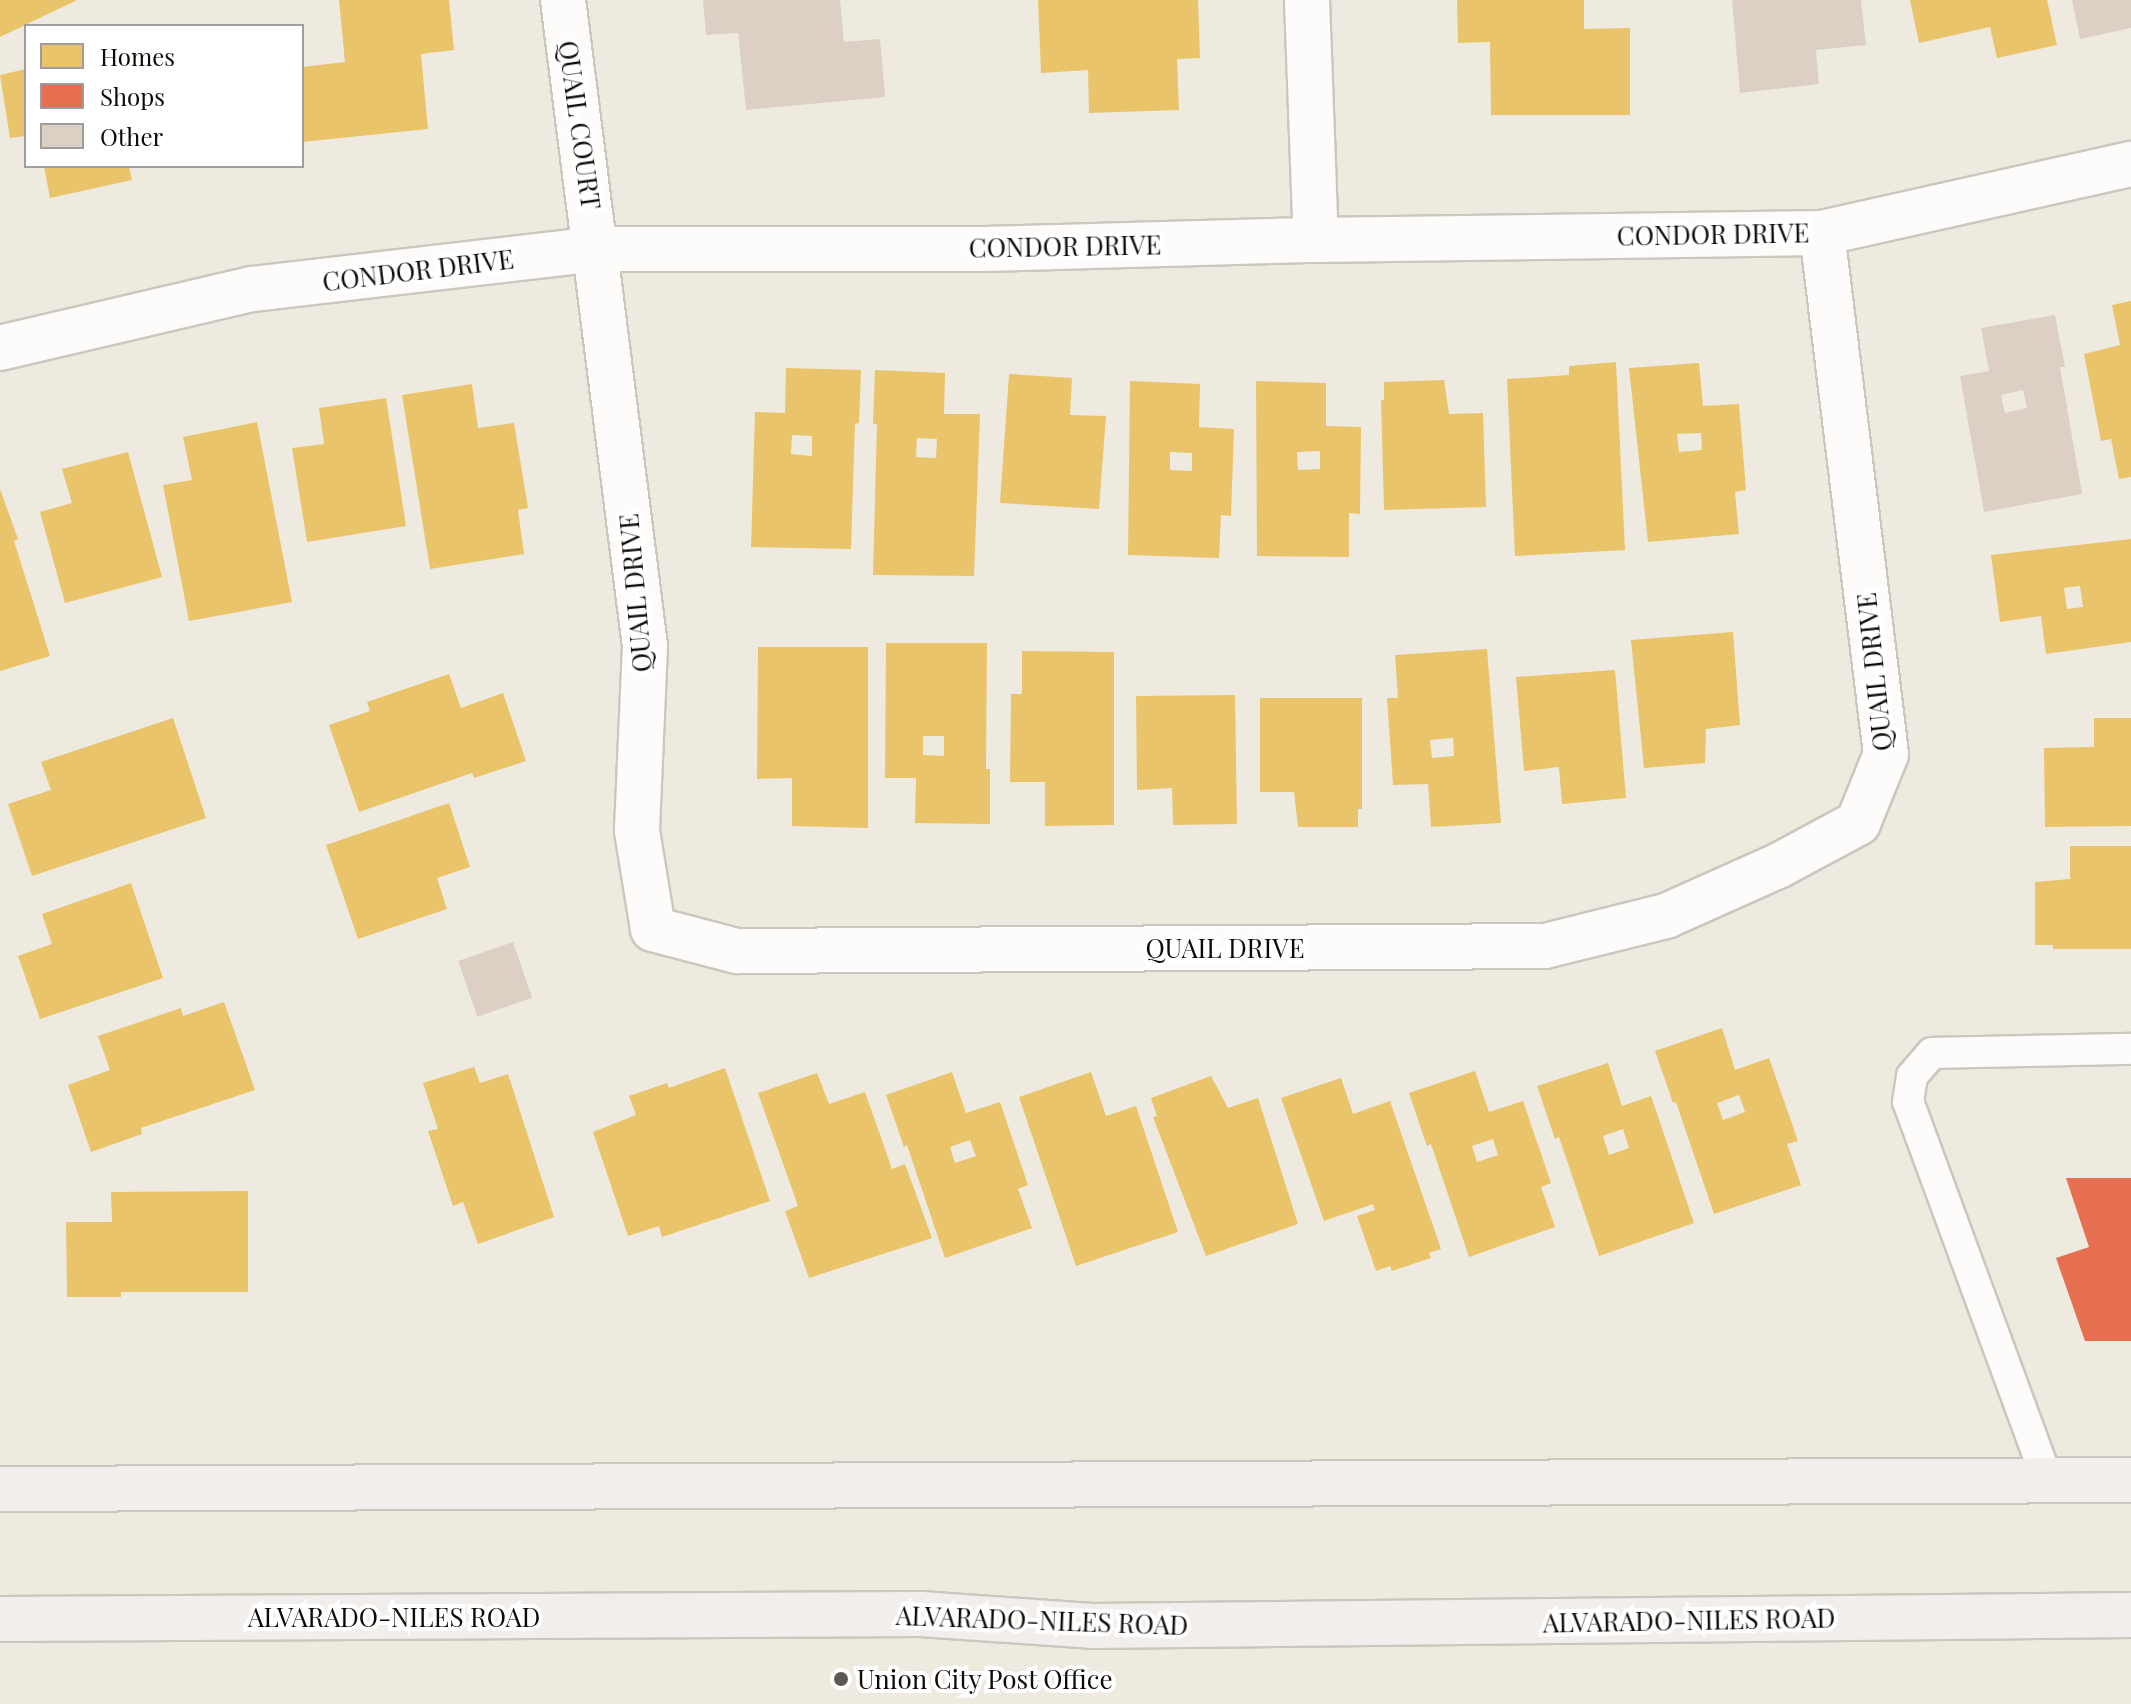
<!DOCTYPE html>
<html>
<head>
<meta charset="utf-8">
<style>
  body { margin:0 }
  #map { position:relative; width:2131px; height:1704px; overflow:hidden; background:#efeae0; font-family:"Playfair Display",serif }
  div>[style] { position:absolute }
  .homes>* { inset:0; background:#e9c46a }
  .shops>* { inset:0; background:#e76f51 }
  .building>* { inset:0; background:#dcd0c4; transform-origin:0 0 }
  .roads { filter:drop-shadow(2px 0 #cbc7bf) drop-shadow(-2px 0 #cbc7bf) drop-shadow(0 2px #cbc7bf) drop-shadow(0 -2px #cbc7bf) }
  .lane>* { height:30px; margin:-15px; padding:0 15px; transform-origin:15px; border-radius:15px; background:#fdfcfa }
  .street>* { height:44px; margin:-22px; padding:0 22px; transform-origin:22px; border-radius:22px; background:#fdfcfa }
  .secondary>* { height:44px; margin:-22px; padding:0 22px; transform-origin:22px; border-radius:22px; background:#f2eeeb }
  .dots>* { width:22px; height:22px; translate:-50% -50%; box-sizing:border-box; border:4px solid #fff; border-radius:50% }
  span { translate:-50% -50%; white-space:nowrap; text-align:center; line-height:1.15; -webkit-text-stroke:8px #fff; paint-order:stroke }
  .street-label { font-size:26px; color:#0e0b06 }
  .poi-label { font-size:26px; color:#0e0b06 }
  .left { translate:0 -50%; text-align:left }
  .legend { position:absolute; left:24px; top:24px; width:280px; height:144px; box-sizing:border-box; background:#fff; border:2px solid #9f9d9b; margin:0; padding:10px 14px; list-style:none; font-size:24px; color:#0e0b06 }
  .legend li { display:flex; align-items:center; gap:16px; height:40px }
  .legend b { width:40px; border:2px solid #9f9d9b }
</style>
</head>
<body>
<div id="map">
  <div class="homes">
    <div style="clip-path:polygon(0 0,77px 0,0 37px)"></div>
    <div style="clip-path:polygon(339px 0,449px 0,454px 50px,421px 54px,428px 129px,302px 142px,302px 67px,345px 62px)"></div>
    <div style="clip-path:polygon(1038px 0,1198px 0,1200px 58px,1177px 59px,1179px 110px,1089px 113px,1088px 70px,1041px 73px)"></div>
    <div style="clip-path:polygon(1457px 0,1584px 0,1584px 29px,1630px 28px,1630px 115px,1491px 115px,1490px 42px,1458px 43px)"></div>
    <div style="clip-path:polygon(1910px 0,2047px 0,2057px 45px,1997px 58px,1990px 27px,1919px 43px)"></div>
    <div style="clip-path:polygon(26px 69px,26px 136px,10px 138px,0 75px)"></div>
    <div style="clip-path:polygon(44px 166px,129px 166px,132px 180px,50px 198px)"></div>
    <div style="clip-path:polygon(2131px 301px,2131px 477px,2119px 479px,2111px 439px,2101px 441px,2084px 354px,2120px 345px,2112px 305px)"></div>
    <div style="clip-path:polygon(1616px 362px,1625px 550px,1515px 556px,1507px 379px,1569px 375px,1569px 366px)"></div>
    <div style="clip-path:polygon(evenodd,1699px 363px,1703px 406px,1739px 404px,1746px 490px,1735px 492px,1739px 534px,1648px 542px,1629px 368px,1699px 363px,1701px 433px,1702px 450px,1679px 452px,1677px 434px,1701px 433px)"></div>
    <div style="clip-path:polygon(evenodd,786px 368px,861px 370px,859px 423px,855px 424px,851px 549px,751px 547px,755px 412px,785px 413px,786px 368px,792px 435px,812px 436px,812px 456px,791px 454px,792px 435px)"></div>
    <div style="clip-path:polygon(evenodd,875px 370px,945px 373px,944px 414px,980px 414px,974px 576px,873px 575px,877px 424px,873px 424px,875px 370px,917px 438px,937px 439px,936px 458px,916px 457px,917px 438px)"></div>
    <div style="clip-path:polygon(1009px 374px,1072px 378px,1070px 415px,1106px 416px,1099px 509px,1000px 503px)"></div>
    <div style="clip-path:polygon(1444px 380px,1449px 414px,1483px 413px,1486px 507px,1384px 510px,1381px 400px,1384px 400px,1384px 382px)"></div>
    <div style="clip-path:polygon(evenodd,1130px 381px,1200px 384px,1199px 427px,1234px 429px,1231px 516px,1221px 515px,1219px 558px,1128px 555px,1130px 381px,1170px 452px,1192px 453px,1192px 471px,1170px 470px,1170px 452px)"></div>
    <div style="clip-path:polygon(evenodd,1256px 381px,1326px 383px,1326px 426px,1361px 427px,1360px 514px,1349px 513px,1349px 557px,1257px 556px,1256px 381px,1320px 451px,1320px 469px,1298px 470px,1297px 452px,1320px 451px)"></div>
    <div style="clip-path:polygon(472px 384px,478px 428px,514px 423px,528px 508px,518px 510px,524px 554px,430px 569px,402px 395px)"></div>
    <div style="clip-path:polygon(386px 398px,406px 526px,307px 542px,292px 448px,324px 444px,319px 408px)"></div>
    <div style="clip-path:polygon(257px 422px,292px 602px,189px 621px,163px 485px,192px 480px,183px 437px)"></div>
    <div style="clip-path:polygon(128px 452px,162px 577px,65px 603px,40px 512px,72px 503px,62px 469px)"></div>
    <div style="clip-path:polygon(0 489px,18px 539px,14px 541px,50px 656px,0 671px)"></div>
    <div style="clip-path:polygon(evenodd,2131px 539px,2131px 642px,2046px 654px,2041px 616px,2000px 622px,1991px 555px,2131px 539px,2080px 586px,2083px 607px,2067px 609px,2064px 588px,2080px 586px)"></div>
    <div style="clip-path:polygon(1733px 632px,1740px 725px,1706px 729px,1705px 763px,1644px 768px,1631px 640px)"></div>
    <div style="clip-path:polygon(evenodd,886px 643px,987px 643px,986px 769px,990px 769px,990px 824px,915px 823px,916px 778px,885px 778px,886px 643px,923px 736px,944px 736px,944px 756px,923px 755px,923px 736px)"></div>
    <div style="clip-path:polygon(758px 647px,868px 647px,868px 828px,792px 826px,792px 778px,757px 779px)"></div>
    <div style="clip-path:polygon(evenodd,1487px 649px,1501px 823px,1431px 827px,1428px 784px,1393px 785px,1387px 698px,1398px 698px,1395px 655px,1487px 649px,1453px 738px,1454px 756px,1432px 758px,1430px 740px,1453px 738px)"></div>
    <div style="clip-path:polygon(1022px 651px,1114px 652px,1114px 825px,1045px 826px,1045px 782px,1010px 782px,1011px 694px,1022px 694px)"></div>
    <div style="clip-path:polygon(1615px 670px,1626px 798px,1562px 804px,1559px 767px,1524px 771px,1516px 677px)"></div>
    <div style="clip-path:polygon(449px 674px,461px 708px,503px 693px,526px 761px,474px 778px,472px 773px,359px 812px,329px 725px,370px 711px,367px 702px)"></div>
    <div style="clip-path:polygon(1235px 695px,1237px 824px,1173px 825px,1172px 788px,1137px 790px,1136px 696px)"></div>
    <div style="clip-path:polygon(1260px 698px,1362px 698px,1362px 809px,1358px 809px,1358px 827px,1298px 827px,1294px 792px,1260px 792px)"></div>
    <div style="clip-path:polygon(173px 718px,206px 818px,32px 876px,8px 804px,51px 790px,41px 762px)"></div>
    <div style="clip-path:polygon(2094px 718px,2131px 718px,2131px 826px,2045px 827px,2044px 748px,2094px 747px)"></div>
    <div style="clip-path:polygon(449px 803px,470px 867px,437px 878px,447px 909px,358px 939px,326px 845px)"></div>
    <div style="clip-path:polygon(2070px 846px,2131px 846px,2131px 949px,2053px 949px,2053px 945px,2035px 945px,2035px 882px,2070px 879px)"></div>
    <div style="clip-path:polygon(131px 883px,163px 978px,40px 1019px,18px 956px,52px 944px,42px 914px)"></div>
    <div style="clip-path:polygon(224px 1002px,255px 1090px,141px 1128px,142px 1134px,91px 1152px,68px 1085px,110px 1070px,98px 1036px,181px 1008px,183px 1016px)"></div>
    <div style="clip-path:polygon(evenodd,1722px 1028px,1735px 1070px,1769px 1058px,1798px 1141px,1787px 1144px,1801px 1185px,1714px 1214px,1676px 1102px,1673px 1103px,1655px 1051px,1722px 1028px,1739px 1095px,1745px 1112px,1723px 1120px,1717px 1103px,1739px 1095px)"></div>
    <div style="clip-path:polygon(evenodd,1608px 1063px,1622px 1106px,1651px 1096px,1694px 1223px,1599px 1256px,1559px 1137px,1555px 1139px,1537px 1086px,1608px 1063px,1623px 1129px,1629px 1148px,1609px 1155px,1603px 1136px,1623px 1129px)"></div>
    <div style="clip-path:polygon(474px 1067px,480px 1083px,508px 1074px,554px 1217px,478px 1244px,463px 1202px,453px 1206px,428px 1131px,438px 1129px,423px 1083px)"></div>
    <div style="clip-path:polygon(725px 1068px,770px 1201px,662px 1237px,659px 1226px,628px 1236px,593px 1132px,636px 1115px,629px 1096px,667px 1083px,669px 1088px)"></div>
    <div style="clip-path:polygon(evenodd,1475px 1071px,1489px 1112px,1523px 1101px,1551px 1183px,1541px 1187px,1555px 1227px,1469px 1257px,1431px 1144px,1427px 1146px,1409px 1093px,1475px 1071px,1493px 1139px,1498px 1155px,1477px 1162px,1472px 1146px,1493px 1139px)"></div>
    <div style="clip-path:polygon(evenodd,952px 1072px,966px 1113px,1000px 1102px,1028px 1185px,1018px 1189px,1032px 1228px,945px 1258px,907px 1145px,904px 1147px,886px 1095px,952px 1072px,970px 1140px,976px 1156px,955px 1163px,950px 1147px,970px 1140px)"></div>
    <div style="clip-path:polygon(1091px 1072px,1106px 1116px,1136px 1106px,1178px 1232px,1076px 1266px,1019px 1097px)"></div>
    <div style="clip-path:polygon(817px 1073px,829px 1104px,865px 1092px,892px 1169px,905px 1164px,932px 1238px,809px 1278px,785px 1211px,798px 1206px,758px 1093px)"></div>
    <div style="clip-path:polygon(1211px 1076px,1228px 1108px,1258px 1098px,1298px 1224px,1206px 1256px,1153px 1117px,1157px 1116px,1151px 1098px)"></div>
    <div style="clip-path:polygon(1341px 1078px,1353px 1114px,1390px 1101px,1441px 1249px,1429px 1253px,1431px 1258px,1392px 1271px,1390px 1266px,1376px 1271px,1357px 1216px,1375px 1210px,1373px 1204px,1324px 1221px,1281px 1098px)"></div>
    <div style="clip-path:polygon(248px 1191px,248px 1292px,121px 1292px,121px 1297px,67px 1297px,66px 1222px,112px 1222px,111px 1192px)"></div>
  </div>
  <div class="shops">
    <div style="clip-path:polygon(2066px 1178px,2131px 1178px,2131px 1341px,2085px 1341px,2056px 1258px,2089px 1247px)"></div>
  </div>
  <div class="building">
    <div style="clip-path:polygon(703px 0,840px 0,844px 42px,880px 39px,885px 97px,746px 110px,738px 33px,706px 35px)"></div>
    <div style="clip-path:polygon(1732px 0,1861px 0,1866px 45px,1816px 50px,1819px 84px,1740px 93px)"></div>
    <div style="clip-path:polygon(2072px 0,2131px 0,2131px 28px,2080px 39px)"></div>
    <div style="clip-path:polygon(evenodd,2055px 315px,2065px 367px,2060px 367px,2082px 494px,1984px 512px,1960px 376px,1989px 371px,1981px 328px,2055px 315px,2023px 390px,2027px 408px,2005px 413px,2001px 395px,2023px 390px)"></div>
    <div style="left:513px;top:942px;width:59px;height:58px;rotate:71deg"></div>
  </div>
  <div class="roads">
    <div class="lane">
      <div style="left:2047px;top:1479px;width:402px;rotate:-110.2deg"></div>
      <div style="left:1908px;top:1102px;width:26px;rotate:-81deg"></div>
      <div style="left:1912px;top:1076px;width:30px;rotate:-49deg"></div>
      <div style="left:1932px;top:1053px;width:199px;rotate:-1.2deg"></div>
    </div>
    <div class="street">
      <div style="left:563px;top:0;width:651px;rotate:82.77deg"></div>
      <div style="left:645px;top:646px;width:185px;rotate:92.5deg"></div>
      <div style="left:637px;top:831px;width:99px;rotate:80.7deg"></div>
      <div style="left:653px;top:929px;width:87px;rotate:14.7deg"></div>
      <div style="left:737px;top:951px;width:808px;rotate:-0.35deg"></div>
      <div style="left:1545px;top:946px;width:125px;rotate:-13.9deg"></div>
      <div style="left:1666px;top:916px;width:123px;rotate:-24.1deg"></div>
      <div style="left:1778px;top:866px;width:91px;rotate:-28.3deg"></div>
      <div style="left:1858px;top:823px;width:74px;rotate:-67.9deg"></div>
      <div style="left:1886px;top:754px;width:525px;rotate:-97deg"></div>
      <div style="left:1307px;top:0;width:240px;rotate:87.9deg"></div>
      <div style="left:0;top:348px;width:259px;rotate:-13.2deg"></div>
      <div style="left:252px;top:289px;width:346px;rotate:-6.6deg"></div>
      <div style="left:596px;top:249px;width:388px"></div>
      <div style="left:984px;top:249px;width:332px;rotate:-1.6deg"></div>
      <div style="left:1316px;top:240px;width:506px;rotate:-0.79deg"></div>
      <div style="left:1822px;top:233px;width:317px;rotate:-12.6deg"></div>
    </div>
    <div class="secondary">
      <div style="left:0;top:1489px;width:2131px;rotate:-0.24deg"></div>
      <div style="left:0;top:1619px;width:921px;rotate:-0.31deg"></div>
      <div style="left:921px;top:1614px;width:171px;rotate:4deg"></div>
      <div style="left:1092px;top:1626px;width:1039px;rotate:-0.61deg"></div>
    </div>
  </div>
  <div class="dots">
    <div style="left:841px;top:1679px;background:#5d5952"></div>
  </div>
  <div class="street-label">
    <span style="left:580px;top:125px;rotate:82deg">QUAIL COURT</span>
    <span style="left:1713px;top:234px;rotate:-1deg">CONDOR DRIVE</span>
    <span style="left:1065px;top:246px;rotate:-1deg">CONDOR DRIVE</span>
    <span style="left:418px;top:270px;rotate:-7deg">CONDOR DRIVE</span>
    <span style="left:635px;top:593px;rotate:-95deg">QUAIL DRIVE</span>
    <span style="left:1874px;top:672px;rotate:-96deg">QUAIL DRIVE</span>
    <span style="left:1225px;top:948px">QUAIL DRIVE</span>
    <span style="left:394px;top:1617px">ALVARADO-NILES ROAD</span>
    <span style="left:1042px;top:1620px;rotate:2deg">ALVARADO-NILES ROAD</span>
    <span style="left:1689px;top:1620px;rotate:-1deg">ALVARADO-NILES ROAD</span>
  </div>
  <div class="poi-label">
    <span class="left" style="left:857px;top:1679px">Union City Post Office</span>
  </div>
  <ul class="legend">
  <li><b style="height:22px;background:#e9c46a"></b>Homes</li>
  <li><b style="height:22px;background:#e76f51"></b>Shops</li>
  <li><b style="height:22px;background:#dcd0c4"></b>Other</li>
  </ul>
</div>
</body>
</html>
